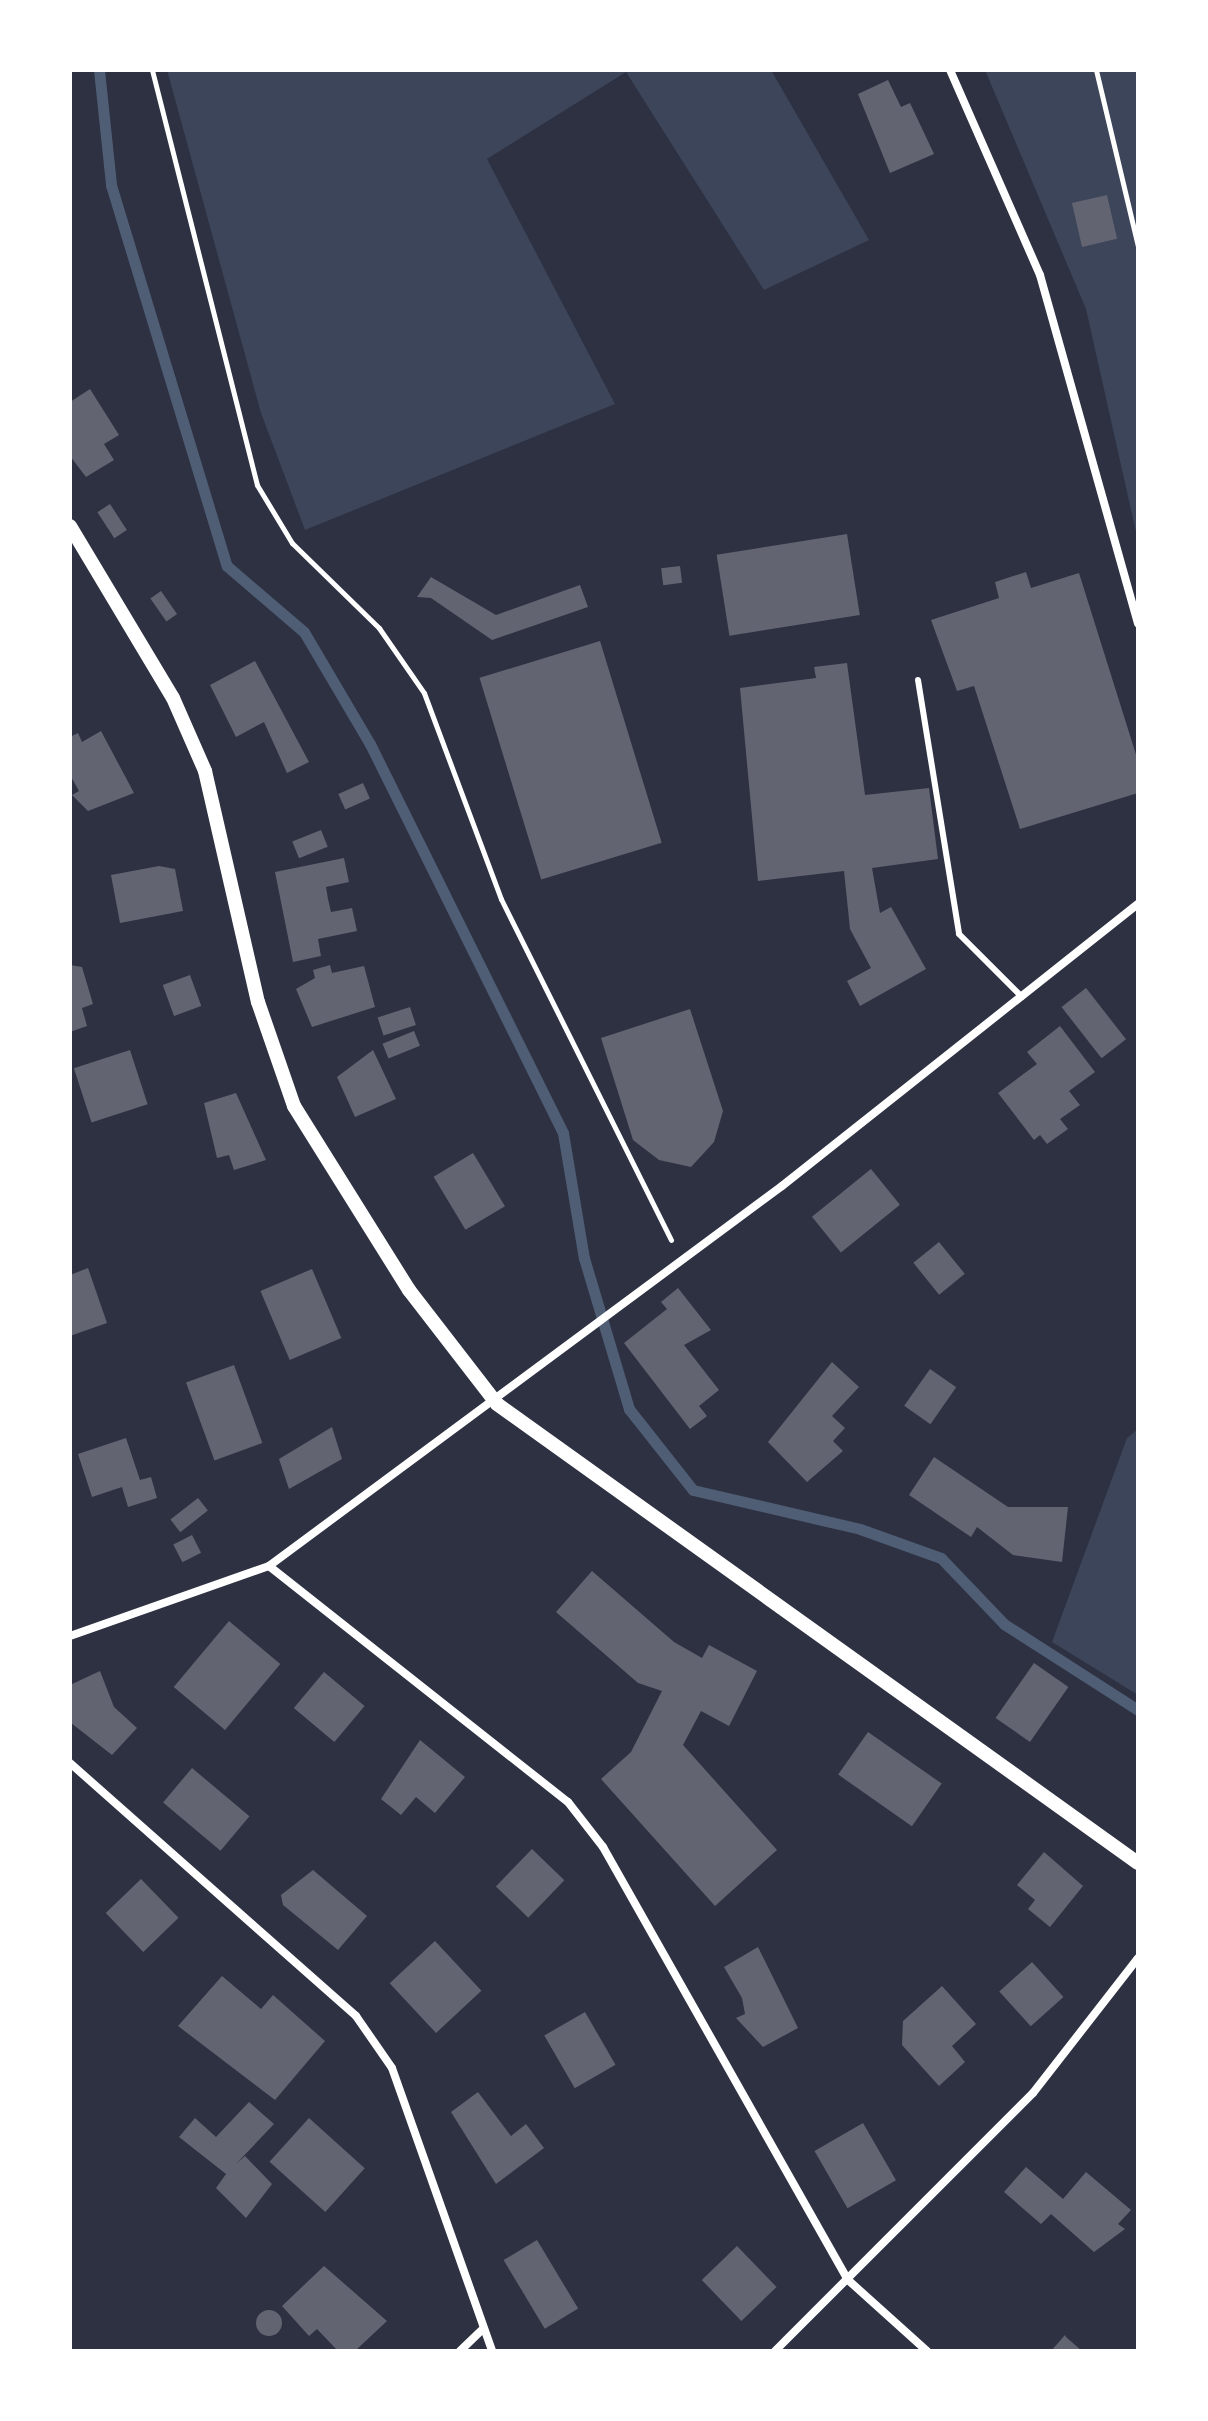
<!DOCTYPE html>
<html>
<head>
<meta charset="utf-8">
<style>
  body { margin:0 }
  #map { position:relative; width:1208px; height:2421px; overflow:hidden; background:#2d3142; font-family:Barlow,sans-serif }
  div>[style] { position:absolute }
  .green>* { inset:0; background:#3c4559 }
  .stream>* { height:11px; margin:-5.5px; padding:0 5.5px; transform-origin:5.5px; border-radius:5.5px; background:#4f5d75 }
  .building>* { inset:0; background:#626471; transform-origin:0 0 }
  .round { border-radius:50% }
  .path>* { height:5px; margin:-2.5px; padding:0 2.5px; transform-origin:2.5px; border-radius:2.5px; background:#fff }
  .service>* { height:6px; margin:-3px; padding:0 3px; transform-origin:3px; border-radius:3px; background:#fff }
  .minor>* { height:8px; margin:-4px; padding:0 4px; transform-origin:4px; border-radius:4px; background:#fff }
  .tertiary>* { height:14px; margin:-7px; padding:0 7px; transform-origin:7px; border-radius:7px; background:#fff }
  span { translate:-50% -50%; white-space:nowrap; text-align:center; line-height:1.15; -webkit-text-stroke:6px #fff; paint-order:stroke }
  .frame { position:absolute; inset:0; border:72px solid #fff; pointer-events:none }
</style>
</head>
<body>
<div id="map">
  <div class="green">
    <div style="clip-path:polygon(167px 70px,771px 70px,869px 240px,764px 290px,626px 72px,487px 159px,615px 404px,305px 530px,261px 413px)"></div>
    <div style="clip-path:polygon(985px 70px,1138px 70px,1138px 541px,1086px 309px)"></div>
    <div style="clip-path:polygon(1138px 1429px,1138px 1695px,1052px 1642px,1127px 1438px)"></div>
  </div>
  <div class="stream">
    <div style="left:99px;top:70px;width:116px;rotate:84deg"></div>
    <div style="left:111px;top:185px;width:398px;rotate:73.1deg"></div>
    <div style="left:227px;top:566px;width:101px;rotate:40.6deg"></div>
    <div style="left:304px;top:632px;width:130px;rotate:59.5deg"></div>
    <div style="left:370px;top:744px;width:434px;rotate:63.6deg"></div>
    <div style="left:563px;top:1133px;width:127px;rotate:80.5deg"></div>
    <div style="left:584px;top:1258px;width:158px;rotate:73.4deg"></div>
    <div style="left:629px;top:1409px;width:103px;rotate:51.7deg"></div>
    <div style="left:693px;top:1490px;width:171px;rotate:13.1deg"></div>
    <div style="left:860px;top:1529px;width:86px;rotate:19.7deg"></div>
    <div style="left:941px;top:1558px;width:91px;rotate:46.3deg"></div>
    <div style="left:1004px;top:1624px;width:159px;rotate:32.7deg"></div>
  </div>
  <div class="building">
    <div style="clip-path:polygon(888px 80px,901px 107px,910px 103px,934px 154px,890px 173px,858px 94px)"></div>
    <div style="left:1107px;top:195px;width:45px;height:36px;rotate:77deg"></div>
    <div style="clip-path:polygon(90px 389px,119px 435px,104px 444px,114px 460px,86px 477px,70px 456px,70px 402px)"></div>
    <div style="left:110px;top:504px;width:31px;height:15px;rotate:57deg"></div>
    <div style="left:847px;top:534px;width:82px;height:132px;rotate:81deg"></div>
    <div style="left:680px;top:566px;width:17px;height:19px;rotate:83deg"></div>
    <div style="clip-path:polygon(1026px 572px,1031px 588px,1079px 573px,1138px 761px,1138px 793px,1020px 829px,974px 686px,957px 691px,931px 620px,999px 598px,995px 582px)"></div>
    <div style="clip-path:polygon(431px 577px,496px 615px,580px 585px,588px 607px,492px 640px,431px 598px,417px 597px)"></div>
    <div style="left:161px;top:591px;width:28px;height:13px;rotate:55deg"></div>
    <div style="left:600px;top:641px;width:211px;height:126px;rotate:73deg"></div>
    <div style="clip-path:polygon(255px 661px,309px 762px,287px 773px,264px 722px,236px 737px,210px 685px)"></div>
    <div style="clip-path:polygon(847px 663px,865px 795px,929px 788px,938px 859px,872px 868px,880px 913px,891px 907px,926px 969px,860px 1006px,847px 981px,871px 968px,850px 929px,844px 871px,758px 881px,740px 688px,816px 678px,814px 667px)"></div>
    <div style="clip-path:polygon(101px 731px,134px 793px,88px 811px,72px 795px,79px 791px,70px 775px,70px 737px,78px 733px,82px 742px)"></div>
    <div style="left:363px;top:783px;width:17px;height:27px;rotate:66deg"></div>
    <div style="left:321px;top:830px;width:18px;height:31px;rotate:68deg"></div>
    <div style="clip-path:polygon(344px 858px,349px 882px,326px 887px,328px 899px,331px 912px,352px 908px,357px 931px,318px 939px,321px 956px,293px 962px,275px 872px)"></div>
    <div style="clip-path:polygon(159px 866px,175px 869px,183px 911px,120px 923px,111px 875px)"></div>
    <div style="clip-path:polygon(70px 965px,82px 967px,93px 1004px,82px 1008px,87px 1026px,70px 1032px)"></div>
    <div style="clip-path:polygon(330px 965px,332px 973px,364px 966px,375px 1007px,312px 1027px,296px 989px,315px 978px,313px 970px)"></div>
    <div style="left:190px;top:975px;width:33px;height:29px;rotate:70deg"></div>
    <div style="left:1086px;top:988px;width:65px;height:31px;rotate:52deg"></div>
    <div style="left:410px;top:1007px;width:19px;height:34px;rotate:72deg"></div>
    <div style="clip-path:polygon(690px 1009px,723px 1111px,714px 1142px,691px 1167px,659px 1160px,633px 1140px,601px 1038px)"></div>
    <div style="clip-path:polygon(1060px 1026px,1095px 1072px,1069px 1091px,1080px 1105px,1060px 1119px,1068px 1129px,1047px 1144px,1040px 1135px,1034px 1140px,998px 1093px,1037px 1064px,1027px 1052px)"></div>
    <div style="left:414px;top:1031px;width:16px;height:34px;rotate:68deg"></div>
    <div style="left:130px;top:1050px;width:57px;height:59px;rotate:72deg"></div>
    <div style="clip-path:polygon(373px 1050px,396px 1099px,355px 1117px,337px 1077px)"></div>
    <div style="clip-path:polygon(236px 1093px,266px 1160px,234px 1170px,229px 1155px,217px 1158px,204px 1103px)"></div>
    <div style="left:473px;top:1153px;width:62px;height:46px;rotate:59deg"></div>
    <div style="left:871px;top:1169px;width:46px;height:76px;rotate:51deg"></div>
    <div style="left:939px;top:1242px;width:41px;height:33px;rotate:51deg"></div>
    <div style="clip-path:polygon(88px 1268px,107px 1323px,70px 1336px,70px 1275px)"></div>
    <div style="left:312px;top:1269px;width:75px;height:56px;rotate:67deg"></div>
    <div style="clip-path:polygon(678px 1288px,711px 1330px,684px 1345px,719px 1390px,699px 1406px,707px 1416px,690px 1429px,624px 1343px,667px 1309px,661px 1302px)"></div>
    <div style="clip-path:polygon(832px 1362px,859px 1387px,832px 1416px,845px 1428px,833px 1441px,843px 1451px,807px 1482px,768px 1442px)"></div>
    <div style="left:234px;top:1365px;width:83px;height:51px;rotate:70deg"></div>
    <div style="left:930px;top:1369px;width:32px;height:45px;rotate:35deg"></div>
    <div style="clip-path:polygon(332px 1427px,342px 1459px,289px 1489px,279px 1459px)"></div>
    <div style="clip-path:polygon(126px 1438px,140px 1480px,151px 1477px,157px 1498px,128px 1507px,122px 1487px,92px 1497px,78px 1454px)"></div>
    <div style="clip-path:polygon(934px 1457px,1008px 1507px,1068px 1507px,1062px 1562px,1013px 1555px,977px 1527px,971px 1537px,909px 1495px)"></div>
    <div style="left:198px;top:1498px;width:16px;height:35px;rotate:52deg"></div>
    <div style="left:192px;top:1535px;width:20px;height:21px;rotate:63deg"></div>
    <div style="clip-path:polygon(592px 1571px,674px 1642px,702px 1658px,709px 1645px,757px 1671px,729px 1726px,701px 1711px,683px 1745px,777px 1850px,715px 1906px,601px 1779px,631px 1752px,662px 1691px,638px 1683px,556px 1612px)"></div>
    <div style="left:229px;top:1621px;width:67px;height:86px;rotate:40deg"></div>
    <div style="left:1034px;top:1663px;width:42px;height:67px;rotate:35deg"></div>
    <div style="clip-path:polygon(100px 1671px,114px 1707px,137px 1728px,112px 1755px,71px 1723px,70px 1685px)"></div>
    <div style="left:324px;top:1672px;width:53px;height:47px;rotate:40deg"></div>
    <div style="left:868px;top:1732px;width:90px;height:52px;rotate:35deg"></div>
    <div style="clip-path:polygon(420px 1740px,465px 1777px,435px 1813px,416px 1797px,401px 1815px,381px 1799px)"></div>
    <div style="left:192px;top:1768px;width:75px;height:45px;rotate:40deg"></div>
    <div style="left:532px;top:1849px;width:45px;height:52px;rotate:44deg"></div>
    <div style="clip-path:polygon(1044px 1852px,1083px 1886px,1050px 1927px,1028px 1909px,1035px 1900px,1017px 1885px)"></div>
    <div style="clip-path:polygon(313px 1870px,367px 1916px,338px 1950px,283px 1905px,281px 1895px)"></div>
    <div style="left:141px;top:1879px;width:54px;height:49px;rotate:46deg"></div>
    <div style="left:435px;top:1941px;width:68px;height:62px;rotate:47deg"></div>
    <div style="clip-path:polygon(758px 1947px,798px 2028px,763px 2047px,736px 2018px,745px 2014px,742px 1998px,724px 1967px)"></div>
    <div style="left:1032px;top:1962px;width:47px;height:44px;rotate:48deg"></div>
    <div style="clip-path:polygon(222px 1976px,261px 2009px,273px 1995px,325px 2041px,275px 2100px,178px 2026px)"></div>
    <div style="clip-path:polygon(942px 1986px,976px 2024px,952px 2046px,965px 2062px,939px 2086px,902px 2045px,903px 2021px)"></div>
    <div style="left:585px;top:2012px;width:61px;height:47px;rotate:60deg"></div>
    <div style="clip-path:polygon(478px 2092px,511px 2136px,526px 2124px,544px 2148px,496px 2184px,451px 2112px)"></div>
    <div style="clip-path:polygon(249px 2102px,274px 2124px,236px 2164px,245px 2156px,272px 2184px,246px 2218px,216px 2188px,226px 2174px,179px 2137px,195px 2118px,216px 2137px)"></div>
    <div style="left:309px;top:2118px;width:75px;height:59px;rotate:42deg"></div>
    <div style="left:863px;top:2123px;width:66px;height:56px;rotate:60deg"></div>
    <div style="clip-path:polygon(1026px 2167px,1063px 2199px,1086px 2172px,1131px 2210px,1118px 2224px,1125px 2229px,1094px 2252px,1051px 2214px,1041px 2224px,1004px 2192px)"></div>
    <div style="left:537px;top:2240px;width:80px;height:39px;rotate:59deg"></div>
    <div style="left:737px;top:2246px;width:57px;height:49px;rotate:46deg"></div>
    <div style="clip-path:polygon(324px 2266px,387px 2321px,355px 2351px,338px 2351px,317px 2329px,309px 2336px,282px 2306px)"></div>
    <div class="round" style="left:256px;top:2310px;width:26px;height:26px"></div>
    <div style="clip-path:polygon(1065px 2335px,1066px 2337px,1082px 2351px,1051px 2351px)"></div>
  </div>
  <div class="path">
    <div style="left:152px;top:70px;width:428px;rotate:75.8deg"></div>
    <div style="left:257px;top:485px;width:68px;rotate:58.9deg"></div>
    <div style="left:292px;top:543px;width:122px;rotate:44.3deg"></div>
    <div style="left:379px;top:628px;width:79px;rotate:55.3deg"></div>
    <div style="left:424px;top:693px;width:220px;rotate:69.5deg"></div>
    <div style="left:501px;top:899px;width:381px;rotate:63.5deg"></div>
    <div style="left:1096px;top:70px;width:181px;rotate:76.6deg"></div>
  </div>
  <div class="service">
    <div style="left:918px;top:680px;width:257px;rotate:80.8deg"></div>
    <div style="left:959px;top:934px;width:89px;rotate:45deg"></div>
  </div>
  <div class="minor">
    <div style="left:950px;top:70px;width:224px;rotate:66.3deg"></div>
    <div style="left:1040px;top:275px;width:362px;rotate:74.3deg"></div>
    <div style="left:269px;top:1566px;width:381px;rotate:38.3deg"></div>
    <div style="left:568px;top:1802px;width:57px;rotate:52.1deg"></div>
    <div style="left:603px;top:1847px;width:496px;rotate:60.5deg"></div>
    <div style="left:847px;top:2279px;width:108px;rotate:42deg"></div>
    <div style="left:70px;top:1636px;width:211px;rotate:-19.4deg"></div>
    <div style="left:269px;top:1566px;width:638px;rotate:-36.53deg"></div>
    <div style="left:782px;top:1186px;width:454px;rotate:-38.4deg"></div>
    <div style="left:70px;top:1763px;width:382px;rotate:41.5deg"></div>
    <div style="left:356px;top:2016px;width:63px;rotate:55.3deg"></div>
    <div style="left:392px;top:2068px;width:300px;rotate:70.5deg"></div>
    <div style="left:460px;top:2351px;width:29px;rotate:-44deg"></div>
    <div style="left:775px;top:2351px;width:365px;rotate:-45deg"></div>
    <div style="left:1033px;top:2093px;width:171px;rotate:-52.1deg"></div>
  </div>
  <div class="tertiary">
    <div style="left:70px;top:526px;width:200px;rotate:59.1deg"></div>
    <div style="left:173px;top:698px;width:80px;rotate:66.3deg"></div>
    <div style="left:205px;top:771px;width:237px;rotate:77.1deg"></div>
    <div style="left:258px;top:1002px;width:110px;rotate:70.9deg"></div>
    <div style="left:294px;top:1106px;width:217px;rotate:58deg"></div>
    <div style="left:409px;top:1290px;width:144px;rotate:52.3deg"></div>
    <div style="left:497px;top:1404px;width:788px;rotate:35.61deg"></div>
  </div>
  <div class="frame"></div>
</div>
</body>
</html>
